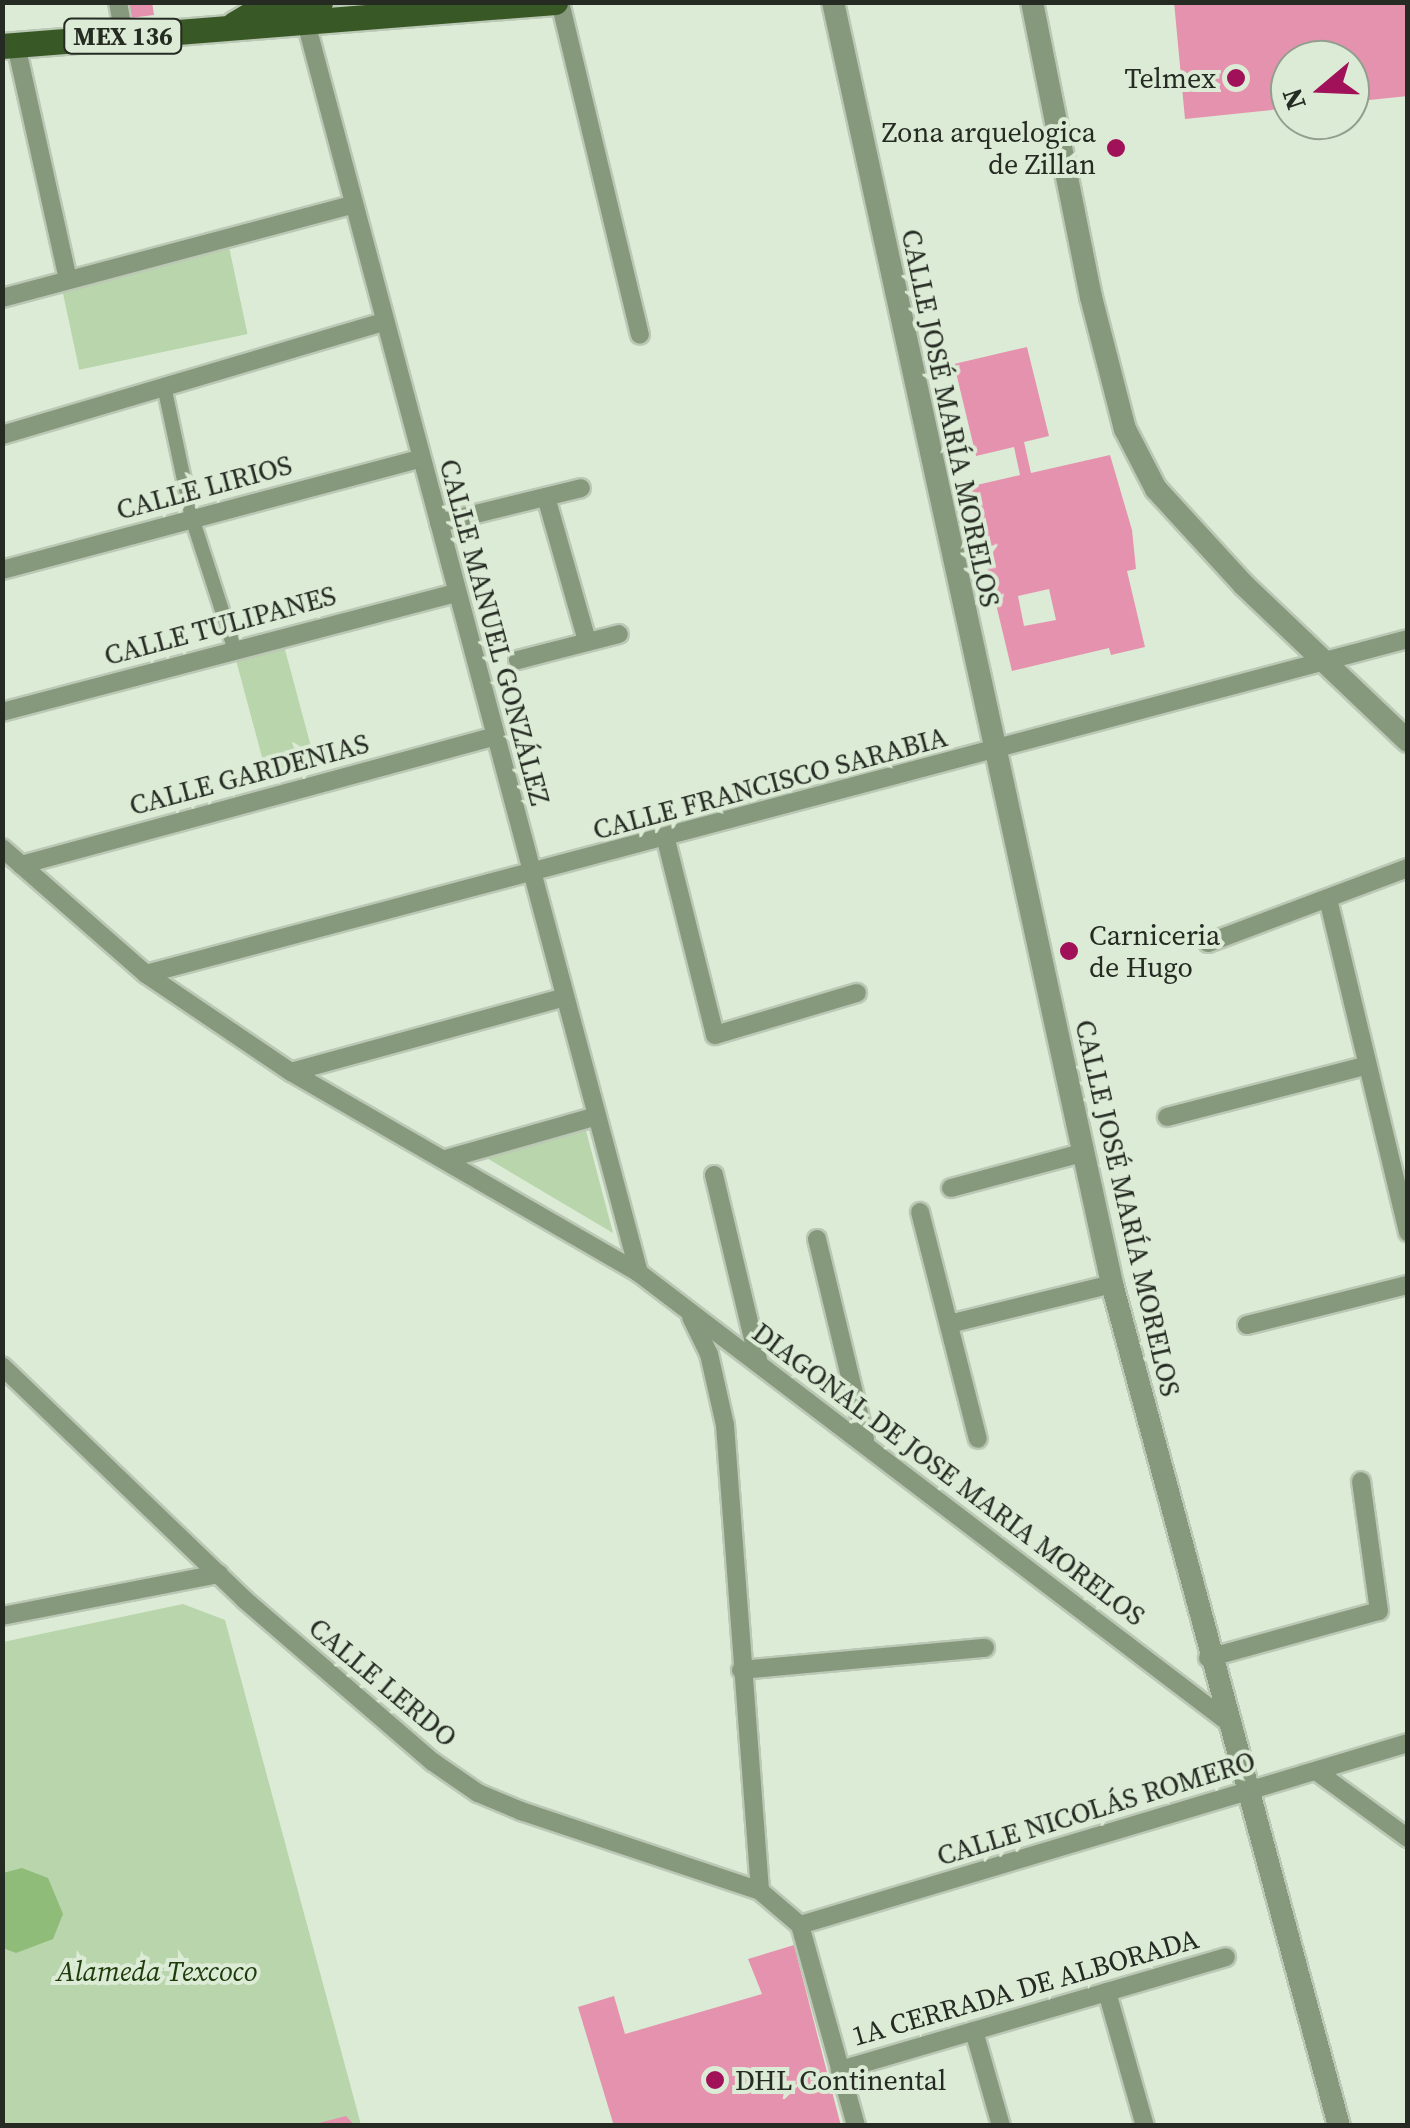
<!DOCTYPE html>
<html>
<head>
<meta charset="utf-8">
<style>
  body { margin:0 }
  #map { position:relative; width:1410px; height:2128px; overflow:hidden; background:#dcebd5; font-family:"Source Serif 4",serif }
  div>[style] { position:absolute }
  .green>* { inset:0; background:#b8d5ab; transform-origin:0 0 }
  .water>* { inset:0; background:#8fbc78 }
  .building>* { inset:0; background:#e592af }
  .roads { filter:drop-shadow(2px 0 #bbc8b5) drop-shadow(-2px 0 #bbc8b5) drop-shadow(0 2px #bbc8b5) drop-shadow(0 -2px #bbc8b5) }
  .pedestrian>* { height:14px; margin:-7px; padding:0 7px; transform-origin:7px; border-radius:7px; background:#86997c }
  .minor>* { height:18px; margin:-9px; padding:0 9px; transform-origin:9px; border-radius:9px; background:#86997c }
  .tertiary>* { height:22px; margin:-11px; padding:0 11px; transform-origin:11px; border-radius:11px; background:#86997c }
  .primary>* { height:25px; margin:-12.5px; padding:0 12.5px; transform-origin:12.5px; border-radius:12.5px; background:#385925 }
  .dots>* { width:28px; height:28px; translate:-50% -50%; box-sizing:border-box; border:5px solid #dcebd5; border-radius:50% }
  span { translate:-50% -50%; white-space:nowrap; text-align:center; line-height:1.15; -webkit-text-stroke:8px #dcebd5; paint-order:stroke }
  .shield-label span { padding:2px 8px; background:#dcebd5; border:2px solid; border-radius:8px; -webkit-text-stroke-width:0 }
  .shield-label { font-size:25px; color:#252b23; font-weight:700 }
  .poi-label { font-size:28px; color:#252b23 }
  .right { translate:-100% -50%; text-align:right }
  .left { translate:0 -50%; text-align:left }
  .street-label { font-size:28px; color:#252b23 }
  .park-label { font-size:28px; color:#1e3b0b; font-style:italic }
  .frame { position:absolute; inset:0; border:5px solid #252b23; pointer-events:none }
  .north { position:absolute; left:1270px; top:40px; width:100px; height:100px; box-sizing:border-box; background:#dcebd5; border:2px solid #939e8e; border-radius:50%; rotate:251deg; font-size:28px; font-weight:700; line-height:40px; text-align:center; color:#252b23 }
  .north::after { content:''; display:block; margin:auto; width:35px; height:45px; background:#a0115a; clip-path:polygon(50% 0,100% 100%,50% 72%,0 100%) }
</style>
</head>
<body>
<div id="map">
  <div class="green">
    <div style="left:229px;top:247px;width:89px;height:172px;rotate:78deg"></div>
    <div style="left:284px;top:646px;width:122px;height:50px;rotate:75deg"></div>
    <div style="clip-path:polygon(585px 1127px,613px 1233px,485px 1157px)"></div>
    <div style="clip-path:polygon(183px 1604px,225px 1620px,361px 2125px,3px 2125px,3px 1642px)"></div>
  </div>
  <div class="water">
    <div style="clip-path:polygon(22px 1868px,48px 1878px,63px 1914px,53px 1939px,16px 1953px,3px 1948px,3px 1873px)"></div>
  </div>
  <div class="building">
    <div style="clip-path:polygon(127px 2px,152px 2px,154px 15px,130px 18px)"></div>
    <div style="clip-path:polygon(1174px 2px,1408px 2px,1408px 96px,1350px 102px,1350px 60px,1290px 60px,1290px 108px,1185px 119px)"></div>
    <div style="clip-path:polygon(evenodd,1027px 347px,1049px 436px,1024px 442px,1031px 473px,1110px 455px,1132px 530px,1136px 569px,1127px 571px,1145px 647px,1111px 655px,1109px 648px,1012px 671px,968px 487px,1020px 475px,1014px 447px,976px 456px,954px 364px,1027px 347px,1049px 589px,1056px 620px,1024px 626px,1018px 596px,1049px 589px)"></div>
    <div style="clip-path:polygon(794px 1945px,841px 2126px,614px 2126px,578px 2007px,614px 1996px,625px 2034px,762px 1994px,748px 1959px)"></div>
    <div style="clip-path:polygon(346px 2116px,355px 2126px,316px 2126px,315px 2124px)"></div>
  </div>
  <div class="roads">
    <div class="pedestrian">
      <div style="left:164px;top:386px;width:135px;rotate:78deg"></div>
      <div style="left:192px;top:518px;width:136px;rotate:72deg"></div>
    </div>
    <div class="minor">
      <div style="left:118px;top:2px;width:34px;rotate:80deg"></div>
      <div style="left:560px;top:2px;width:342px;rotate:76.5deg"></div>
      <div style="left:304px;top:15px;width:1302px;rotate:75.09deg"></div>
      <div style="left:16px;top:45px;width:240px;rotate:77.5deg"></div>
      <div style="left:2px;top:298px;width:362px;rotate:-14.9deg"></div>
      <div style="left:2px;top:435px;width:398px;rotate:-16.5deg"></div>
      <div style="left:546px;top:497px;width:150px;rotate:74.1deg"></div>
      <div style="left:439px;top:523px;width:146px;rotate:-13.8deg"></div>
      <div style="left:2px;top:570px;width:432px;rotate:-14.9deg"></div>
      <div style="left:518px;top:660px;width:104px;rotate:-14.4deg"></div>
      <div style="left:2px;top:712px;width:466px;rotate:-14.7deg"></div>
      <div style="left:666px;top:840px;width:201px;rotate:75.9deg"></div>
      <div style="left:715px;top:1035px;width:148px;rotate:-16.5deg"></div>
      <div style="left:2px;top:848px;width:191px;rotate:41.2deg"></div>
      <div style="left:146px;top:974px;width:175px;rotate:34.1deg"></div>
      <div style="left:291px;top:1072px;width:402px;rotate:30deg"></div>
      <div style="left:639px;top:1273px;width:736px;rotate:37.32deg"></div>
      <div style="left:21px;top:865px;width:488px;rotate:-15.2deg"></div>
      <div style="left:1328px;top:899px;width:343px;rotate:76.5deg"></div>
      <div style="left:1208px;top:943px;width:214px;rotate:-20.6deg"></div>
      <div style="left:146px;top:974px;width:1306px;rotate:-14.87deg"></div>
      <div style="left:291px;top:1072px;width:284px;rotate:-15.3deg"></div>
      <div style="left:1167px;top:1117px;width:203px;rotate:-14.5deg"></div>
      <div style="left:446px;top:1159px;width:157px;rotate:-15.9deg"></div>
      <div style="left:714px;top:1175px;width:194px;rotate:76.6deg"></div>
      <div style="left:951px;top:1188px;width:136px;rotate:-15deg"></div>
      <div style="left:920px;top:1212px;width:234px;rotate:75.7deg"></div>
      <div style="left:817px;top:1239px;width:206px;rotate:76.5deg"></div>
      <div style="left:691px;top:1317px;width:41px;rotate:64.1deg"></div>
      <div style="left:709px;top:1354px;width:73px;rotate:77.3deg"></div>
      <div style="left:725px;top:1425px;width:467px;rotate:85.7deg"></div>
      <div style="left:949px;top:1324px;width:168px;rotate:-13.8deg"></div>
      <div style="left:1247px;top:1325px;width:166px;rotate:-14deg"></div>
      <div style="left:2px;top:1366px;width:337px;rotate:43.9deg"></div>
      <div style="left:245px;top:1600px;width:248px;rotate:40.8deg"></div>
      <div style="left:433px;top:1762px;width:55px;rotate:34.6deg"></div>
      <div style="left:478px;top:1793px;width:47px;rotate:22.7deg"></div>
      <div style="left:521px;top:1811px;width:252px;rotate:18.5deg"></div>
      <div style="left:760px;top:1891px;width:52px;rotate:40.4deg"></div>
      <div style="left:2px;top:1616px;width:221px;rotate:-11deg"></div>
      <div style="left:1208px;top:1658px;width:177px;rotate:-15.4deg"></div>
      <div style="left:1379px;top:1611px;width:131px;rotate:-97.9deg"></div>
      <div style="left:741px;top:1670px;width:245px;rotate:-5.2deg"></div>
      <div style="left:1316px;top:1771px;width:114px;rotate:36.1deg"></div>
      <div style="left:800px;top:1925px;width:635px;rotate:-16.66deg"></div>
      <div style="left:800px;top:1925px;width:209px;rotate:74.4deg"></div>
      <div style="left:1107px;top:1992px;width:139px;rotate:74.2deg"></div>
      <div style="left:974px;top:2031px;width:99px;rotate:74.1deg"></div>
      <div style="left:840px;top:2070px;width:402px;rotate:-16.3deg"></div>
    </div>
    <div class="tertiary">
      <div style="left:833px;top:2px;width:1312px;rotate:77.72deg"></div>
      <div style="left:1112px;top:1284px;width:872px;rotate:74.91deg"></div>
      <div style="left:1032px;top:2px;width:301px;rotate:78.7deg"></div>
      <div style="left:1091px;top:297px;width:136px;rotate:75.6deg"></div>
      <div style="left:1125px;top:429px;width:68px;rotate:62.7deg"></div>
      <div style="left:1156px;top:489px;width:130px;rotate:47.5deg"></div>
      <div style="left:1244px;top:585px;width:226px;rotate:43.6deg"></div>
    </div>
    <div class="primary">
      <div style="left:234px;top:24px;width:21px;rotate:-31deg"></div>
      <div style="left:252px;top:13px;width:69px;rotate:-9.2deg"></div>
      <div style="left:2px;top:46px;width:555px;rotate:-4.55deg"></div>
    </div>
  </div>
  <div class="dots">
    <div style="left:1236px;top:78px;background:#a0115a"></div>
    <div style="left:1116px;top:148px;background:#a0115a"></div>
    <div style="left:1069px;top:951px;background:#a0115a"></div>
    <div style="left:715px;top:2080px;background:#a0115a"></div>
  </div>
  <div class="shield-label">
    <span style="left:123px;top:36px">MEX 136</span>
  </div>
  <div class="poi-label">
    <span class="right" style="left:1216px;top:78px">Telmex</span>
    <span class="right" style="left:1096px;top:148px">Zona arquelogica<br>de Zillan</span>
    <span class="left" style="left:1089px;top:951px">Carniceria<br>de Hugo</span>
    <span class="left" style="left:735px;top:2080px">DHL Continental</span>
  </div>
  <div class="street-label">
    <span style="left:951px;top:418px;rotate:78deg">CALLE JOSÉ MARÍA MORELOS</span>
    <span style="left:204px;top:487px;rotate:-15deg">CALLE LIRIOS</span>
    <span style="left:220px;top:625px;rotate:-15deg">CALLE TULIPANES</span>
    <span style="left:495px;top:632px;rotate:75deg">CALLE MANUEL GONZÁLEZ</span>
    <span style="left:249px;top:774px;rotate:-15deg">CALLE GARDENIAS</span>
    <span style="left:770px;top:783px;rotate:-15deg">CALLE FRANCISCO SARABIA</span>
    <span style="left:1128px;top:1208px;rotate:77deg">CALLE JOSÉ MARÍA MORELOS</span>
    <span style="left:949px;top:1474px;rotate:37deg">DIAGONAL DE JOSE MARIA MORELOS</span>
    <span style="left:383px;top:1682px;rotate:40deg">CALLE LERDO</span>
    <span style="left:1096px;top:1808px;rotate:-17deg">CALLE NICOLÁS ROMERO</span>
    <span style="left:1025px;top:1987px;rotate:-16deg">1A CERRADA DE ALBORADA</span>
  </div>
  <div class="park-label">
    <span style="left:157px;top:1971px">Alameda Texcoco</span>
  </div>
  <div class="frame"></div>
  <div class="north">N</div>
</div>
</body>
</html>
